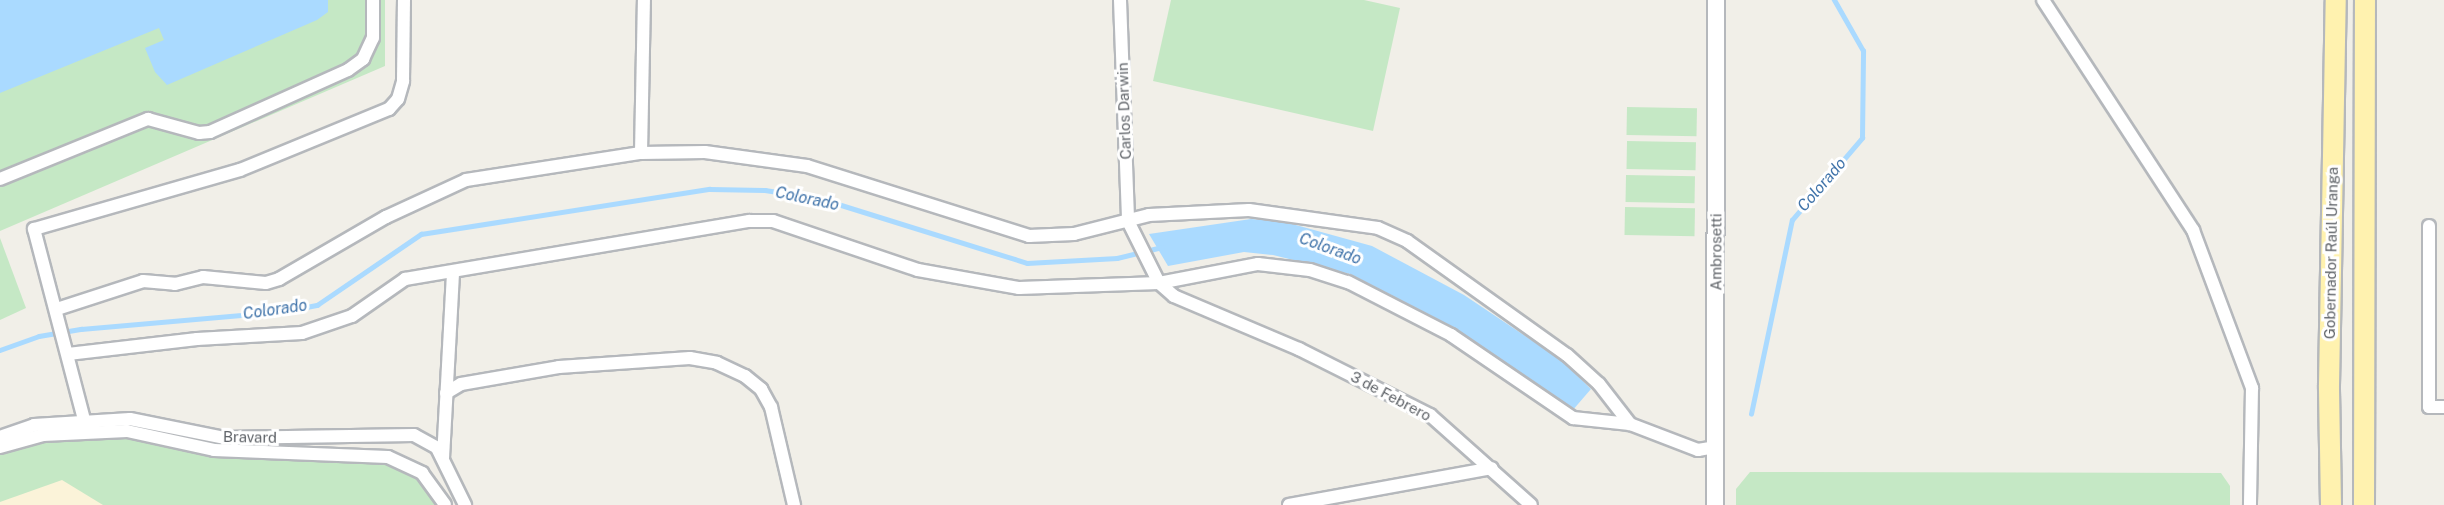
<!DOCTYPE html>
<html>
<head>
<meta charset="utf-8">
<style>
  body { margin:0 }
  #map { position:relative; width:2444px; height:505px; overflow:hidden; background:#f1efe8; font-family:"Public Sans",sans-serif }
  div>[style] { position:absolute }
  .green>* { inset:0; background:#c5e8c5; transform-origin:0 0 }
  .sand>* { inset:0; background:#fbf3d9 }
  .water>* { inset:0; background:#aadaff }
  .stream>* { height:4.5px; margin:-2.25px; padding:0 2.25px; transform-origin:2.25px; border-radius:2.25px; background:#aadaff }
  .roads { filter:drop-shadow(2px 0 #b5b8bc) drop-shadow(-2px 0 #b5b8bc) drop-shadow(0 2px #b5b8bc) drop-shadow(0 -2px #b5b8bc) }
  .street>* { height:12px; margin:-6px; padding:0 6px; transform-origin:6px; border-radius:6px; background:#fff }
  .secondary>* { height:16px; margin:-8px; padding:0 8px; transform-origin:8px; border-radius:8px; background:#fff }
  .primary>* { height:20px; margin:-10px; padding:0 10px; transform-origin:10px; border-radius:10px; background:#fff2af }
  span { translate:-50% -50%; white-space:nowrap; text-align:center; line-height:1.15; -webkit-text-stroke:6px #fff; paint-order:stroke }
  .street-label { font-size:15px; color:#5f6368 }
  .water-label { font-size:16px; color:#4174aa; font-style:italic }
</style>
</head>
<body>
<div id="map">
  <div class="green">
    <div style="clip-path:polygon(0 0,385px 0,385px 66px,0 231px)"></div>
    <div style="clip-path:polygon(1171px 0,1364px 0,1400px 8px,1373px 131px,1153px 81px)"></div>
    <div style="left:1627px;top:107px;width:70px;height:28px;rotate:1deg"></div>
    <div style="left:1627px;top:141px;width:69px;height:28px;rotate:1deg"></div>
    <div style="left:1626px;top:175px;width:69px;height:27px;rotate:1deg"></div>
    <div style="left:1625px;top:207px;width:70px;height:28px;rotate:1deg"></div>
    <div style="clip-path:polygon(0 238px,26px 308px,0 320px)"></div>
    <div style="clip-path:polygon(127px 431px,198px 448px,329px 452px,411px 465px,445px 505px,0 505px,0 447px)"></div>
    <div style="clip-path:polygon(1750px 472px,2221px 473px,2230px 486px,2230px 505px,1736px 505px,1736px 489px)"></div>
  </div>
  <div class="sand">
    <div style="clip-path:polygon(62px 480px,103px 505px,0 505px,0 502px)"></div>
  </div>
  <div class="water">
    <div style="clip-path:polygon(0 0,328px 0,328px 12px,317px 20px,167px 85px,155px 72px,145px 48px,164px 40px,159px 28px,0 93px)"></div>
    <div style="clip-path:polygon(1251px 219px,1285px 222px,1372px 246px,1464px 295px,1561px 360px,1591px 389px,1572px 411px,1454px 329px,1350px 274px,1273px 255px,1244px 252px,1168px 266px,1149px 234px)"></div>
  </div>
  <div class="stream">
    <div style="left:0;top:350px;width:41px;rotate:-19.7deg"></div>
    <div style="left:39px;top:336px;width:43px;rotate:-9.5deg"></div>
    <div style="left:81px;top:329px;width:206px;rotate:-5deg"></div>
    <div style="left:286px;top:311px;width:32px;rotate:-11deg"></div>
    <div style="left:317px;top:305px;width:126px;rotate:-34.3deg"></div>
    <div style="left:421px;top:234px;width:292px;rotate:-8.9deg"></div>
    <div style="left:710px;top:189px;width:55px;rotate:1deg"></div>
    <div style="left:765px;top:190px;width:58px;rotate:9deg"></div>
    <div style="left:822px;top:199px;width:215px;rotate:17.3deg"></div>
    <div style="left:1027px;top:263px;width:90px;rotate:-3.2deg"></div>
    <div style="left:1117px;top:258px;width:46px;rotate:-13.7deg"></div>
    <div style="left:1751px;top:414px;width:198px;rotate:-78.1deg"></div>
    <div style="left:1792px;top:220px;width:108px;rotate:-49.5deg"></div>
    <div style="left:1862px;top:138px;width:87px;rotate:-89.3deg"></div>
    <div style="left:1863px;top:51px;width:59px;rotate:-119.6deg"></div>
  </div>
  <div class="roads">
    <div class="street">
      <div style="left:1120px;top:0;width:221px;rotate:87.9deg"></div>
      <div style="left:1128px;top:221px;width:69px;rotate:63.4deg"></div>
      <div style="left:1159px;top:283px;width:20px;rotate:41deg"></div>
      <div style="left:1174px;top:296px;width:136px;rotate:23deg"></div>
      <div style="left:1299px;top:349px;width:147px;rotate:26.7deg"></div>
      <div style="left:1430px;top:415px;width:135px;rotate:41.7deg"></div>
      <div style="left:2043px;top:0;width:275px;rotate:56.9deg"></div>
      <div style="left:2193px;top:230px;width:169px;rotate:69.5deg"></div>
      <div style="left:2252px;top:388px;width:117px;rotate:91deg"></div>
      <div style="left:641px;top:153px;width:153px;rotate:-88.9deg"></div>
      <div style="left:0;top:179px;width:160px;rotate:-22.1deg"></div>
      <div style="left:148px;top:119px;width:53px;rotate:15.4deg"></div>
      <div style="left:199px;top:133px;width:11px;rotate:-5deg"></div>
      <div style="left:210px;top:132px;width:151px;rotate:-24.2deg"></div>
      <div style="left:348px;top:70px;width:19px;rotate:-36deg"></div>
      <div style="left:363px;top:59px;width:23px;rotate:-65deg"></div>
      <div style="left:373px;top:38px;width:38px;rotate:-90deg"></div>
      <div style="left:2429px;top:226px;width:181px;rotate:90deg"></div>
      <div style="left:2429px;top:407px;width:15px"></div>
      <div style="left:57px;top:309px;width:90px;rotate:-18deg"></div>
      <div style="left:143px;top:281px;width:32px;rotate:5deg"></div>
      <div style="left:175px;top:284px;width:29px;rotate:-14deg"></div>
      <div style="left:203px;top:277px;width:63px;rotate:5.4deg"></div>
      <div style="left:266px;top:283px;width:14px;rotate:-17deg"></div>
      <div style="left:279px;top:279px;width:124px;rotate:-30.1deg"></div>
      <div style="left:386px;top:217px;width:88px;rotate:-24.8deg"></div>
      <div style="left:466px;top:180px;width:177px;rotate:-8.8deg"></div>
      <div style="left:641px;top:153px;width:64px;rotate:-0.9deg"></div>
      <div style="left:705px;top:152px;width:103px;rotate:7.8deg"></div>
      <div style="left:807px;top:166px;width:233px;rotate:17.5deg"></div>
      <div style="left:1029px;top:236px;width:45px;rotate:-2.5deg"></div>
      <div style="left:1074px;top:234px;width:77px;rotate:-14.2deg"></div>
      <div style="left:1149px;top:215px;width:100px;rotate:-2.9deg"></div>
      <div style="left:1249px;top:210px;width:130px;rotate:7.9deg"></div>
      <div style="left:1378px;top:228px;width:32px;rotate:24deg"></div>
      <div style="left:1407px;top:241px;width:196px;rotate:35.5deg"></div>
      <div style="left:1567px;top:355px;width:43px;rotate:42.2deg"></div>
      <div style="left:1599px;top:384px;width:51px;rotate:52.2deg"></div>
      <div style="left:68px;top:354px;width:130px;rotate:-6.6deg"></div>
      <div style="left:197px;top:339px;width:105px;rotate:-3.3deg"></div>
      <div style="left:302px;top:333px;width:53px;rotate:-18.8deg"></div>
      <div style="left:352px;top:316px;width:65px;rotate:-34.9deg"></div>
      <div style="left:405px;top:279px;width:349px;rotate:-9.6deg"></div>
      <div style="left:749px;top:221px;width:24px"></div>
      <div style="left:773px;top:221px;width:153px;rotate:18.7deg"></div>
      <div style="left:918px;top:270px;width:103px;rotate:10.1deg"></div>
      <div style="left:1019px;top:288px;width:140px;rotate:-2deg"></div>
      <div style="left:1159px;top:283px;width:101px;rotate:-10.9deg"></div>
      <div style="left:1258px;top:264px;width:52px;rotate:6.6deg"></div>
      <div style="left:1310px;top:270px;width:40px;rotate:18deg"></div>
      <div style="left:1348px;top:282px;width:116px;rotate:27.2deg"></div>
      <div style="left:1451px;top:335px;width:148px;rotate:34.2deg"></div>
      <div style="left:1573px;top:418px;width:57px;rotate:6deg"></div>
      <div style="left:1630px;top:424px;width:73px;rotate:20.9deg"></div>
      <div style="left:1698px;top:450px;width:17px;rotate:-10deg"></div>
      <div style="left:446px;top:393px;width:17px;rotate:-31deg"></div>
      <div style="left:461px;top:384px;width:99px;rotate:-9.8deg"></div>
      <div style="left:559px;top:367px;width:131px;rotate:-3.9deg"></div>
      <div style="left:690px;top:358px;width:27px;rotate:10deg"></div>
      <div style="left:717px;top:363px;width:31px;rotate:25deg"></div>
      <div style="left:745px;top:376px;width:21px;rotate:39deg"></div>
      <div style="left:761px;top:389px;width:21px;rotate:61deg"></div>
      <div style="left:771px;top:407px;width:101px;rotate:76.8deg"></div>
      <div style="left:87px;top:431px;width:209px;rotate:-104.7deg"></div>
      <div style="left:34px;top:229px;width:214px;rotate:-16deg"></div>
      <div style="left:240px;top:170px;width:161px;rotate:-22.3deg"></div>
      <div style="left:389px;top:109px;width:13px;rotate:-48deg"></div>
      <div style="left:398px;top:99px;width:19px;rotate:-74deg"></div>
      <div style="left:403px;top:81px;width:81px;rotate:-89.3deg"></div>
      <div style="left:0;top:437px;width:36px;rotate:-19deg"></div>
      <div style="left:34px;top:425px;width:96px;rotate:-3.6deg"></div>
      <div style="left:130px;top:419px;width:96px;rotate:11.4deg"></div>
      <div style="left:224px;top:438px;width:190px;rotate:-0.9deg"></div>
      <div style="left:414px;top:435px;width:26px;rotate:29deg"></div>
      <div style="left:437px;top:448px;width:64px;rotate:63.8deg"></div>
      <div style="left:0;top:447px;width:45px;rotate:-15.6deg"></div>
      <div style="left:43px;top:435px;width:84px;rotate:-2.7deg"></div>
      <div style="left:127px;top:431px;width:89px;rotate:12.3deg"></div>
      <div style="left:214px;top:450px;width:174px;rotate:2.3deg"></div>
      <div style="left:388px;top:457px;width:38px;rotate:25deg"></div>
      <div style="left:422px;top:473px;width:39px;rotate:54deg"></div>
      <div style="left:443px;top:458px;width:184px;rotate:-86.9deg"></div>
      <div style="left:1289px;top:505px;width:206px;rotate:-10.3deg"></div>
    </div>
    <div class="secondary">
      <div style="left:1715px;top:505px;width:505px;rotate:-89.89deg"></div>
    </div>
    <div class="primary">
      <div style="left:2331px;top:505px;width:120px;rotate:-91deg"></div>
      <div style="left:2329px;top:385px;width:385px;rotate:-89deg"></div>
      <div style="left:2364px;top:505px;width:505px;rotate:-89.89deg"></div>
    </div>
  </div>
  <div class="street-label">
    <span style="left:1124px;top:111px;rotate:-92deg">Carlos Darwin</span>
    <span style="left:1716px;top:252px;rotate:-90deg">Ambrosetti</span>
    <span style="left:2331px;top:253px;rotate:-89deg">Gobernador Raúl Uranga</span>
    <span style="left:1391px;top:396px;rotate:28deg">3 de Febrero</span>
    <span style="left:250px;top:437px;rotate:1deg">Bravard</span>
  </div>
  <div class="water-label">
    <span style="left:1822px;top:185px;rotate:-49deg">Colorado</span>
    <span style="left:807px;top:199px;rotate:12deg">Colorado</span>
    <span style="left:1330px;top:249px;rotate:20deg">Colorado</span>
    <span style="left:275px;top:310px;rotate:-8deg">Colorado</span>
  </div>
</div>
</body>
</html>
